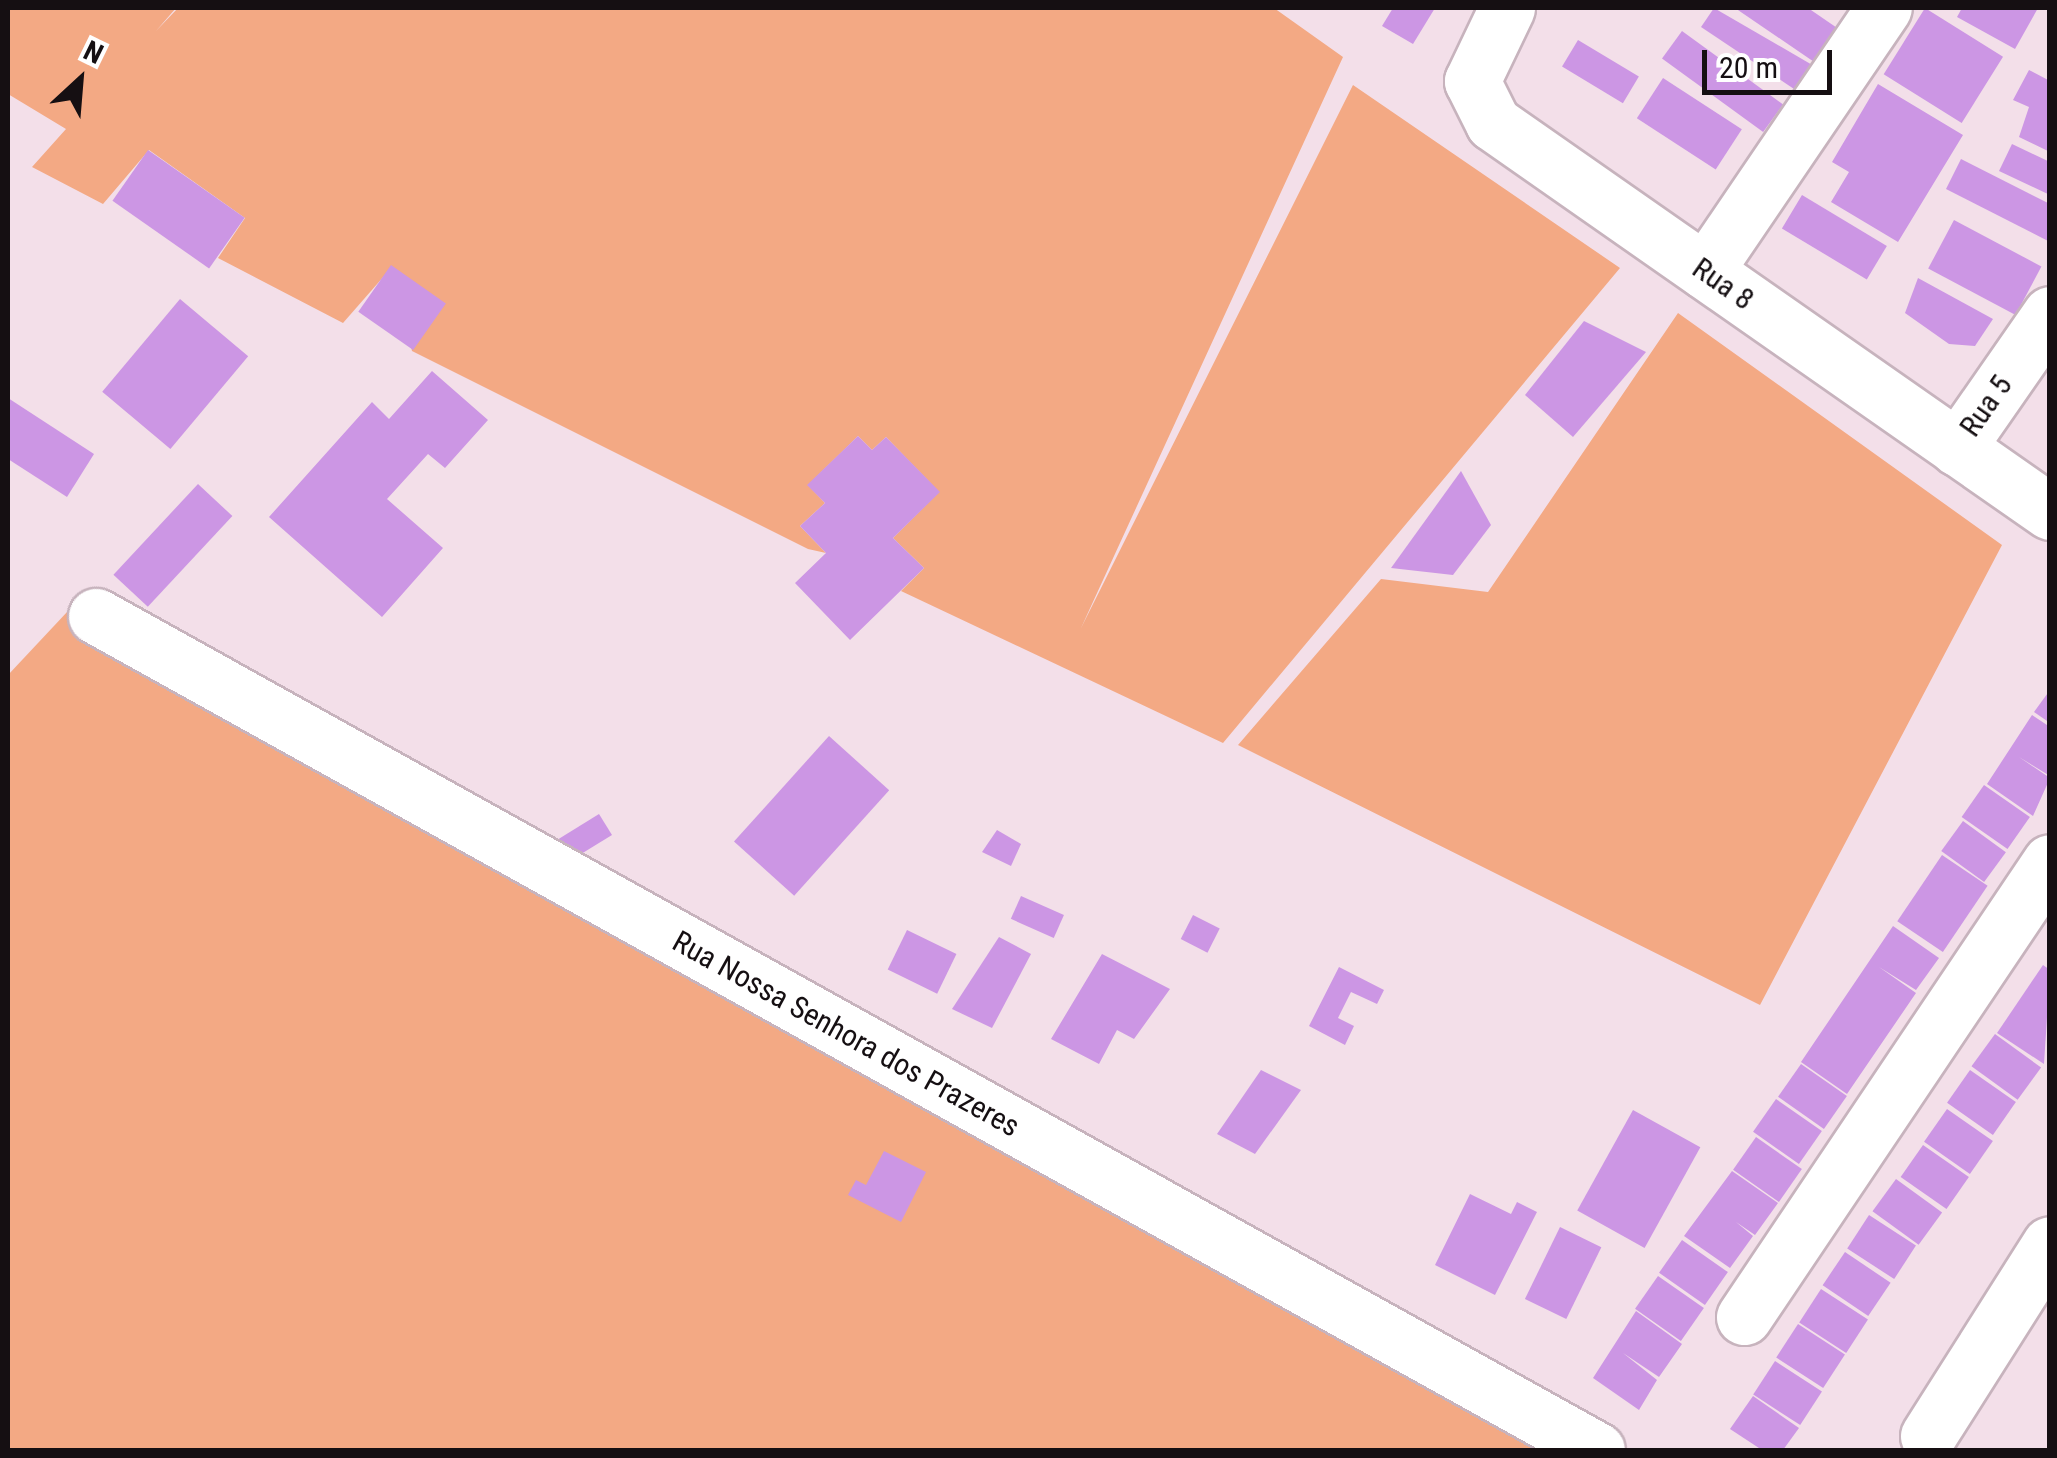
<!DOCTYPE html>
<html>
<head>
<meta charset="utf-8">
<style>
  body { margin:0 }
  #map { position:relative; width:2057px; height:1458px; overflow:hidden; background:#f3dfe9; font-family:"Roboto Condensed",sans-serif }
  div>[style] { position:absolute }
  .green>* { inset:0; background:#f3a984 }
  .building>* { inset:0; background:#cc96e4; transform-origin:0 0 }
  .roads { filter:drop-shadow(2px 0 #c7b3bd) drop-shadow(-2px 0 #c7b3bd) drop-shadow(0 2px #c7b3bd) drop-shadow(0 -2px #c7b3bd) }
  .minor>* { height:55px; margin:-27.5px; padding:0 27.5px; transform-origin:27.5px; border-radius:27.5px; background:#fff }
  span { translate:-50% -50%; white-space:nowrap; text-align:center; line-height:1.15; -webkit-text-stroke:10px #fff; paint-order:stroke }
  .street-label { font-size:30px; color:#150f12 }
  .frame { position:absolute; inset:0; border:10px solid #150f12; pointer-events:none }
  .north { position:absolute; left:30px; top:30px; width:100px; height:100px; -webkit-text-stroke:8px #fff; paint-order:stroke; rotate:26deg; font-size:28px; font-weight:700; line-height:40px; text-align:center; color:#150f12 }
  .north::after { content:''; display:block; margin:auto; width:35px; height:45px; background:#150f12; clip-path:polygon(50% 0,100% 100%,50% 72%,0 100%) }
  .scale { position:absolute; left:1702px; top:50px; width:130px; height:45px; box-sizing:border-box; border:5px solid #150f12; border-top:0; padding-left:12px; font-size:30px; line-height:35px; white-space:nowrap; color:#150f12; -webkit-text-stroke:8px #fff; paint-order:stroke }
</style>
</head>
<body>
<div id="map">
  <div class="green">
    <div style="clip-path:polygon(8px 8px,176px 8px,156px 31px,178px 8px,1274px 8px,1343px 57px,1081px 628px,1353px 85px,1620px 268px,1223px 743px,901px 591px,924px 568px,893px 538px,939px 492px,886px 437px,872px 450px,858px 436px,808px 485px,825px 503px,800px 526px,826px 553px,808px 549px,412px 351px,392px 267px,343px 323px,218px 258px,245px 218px,149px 150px,103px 204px,32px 167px,66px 129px,8px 94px)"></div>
    <div style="clip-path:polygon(1678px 313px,2002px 545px,1760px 1005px,1238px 745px,1381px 579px,1488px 592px)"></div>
    <div style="clip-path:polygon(68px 611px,1589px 1450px,8px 1450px,8px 675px)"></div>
  </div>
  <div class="building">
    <div style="clip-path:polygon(1393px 8px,1435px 8px,1413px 44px,1382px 26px)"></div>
    <div style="clip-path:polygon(1714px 8px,1814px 66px,1797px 91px,1701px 27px)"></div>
    <div style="clip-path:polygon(1735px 8px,1808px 8px,1843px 32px,1820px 66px)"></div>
    <div style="left:1925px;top:8px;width:92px;height:78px;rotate:32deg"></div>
    <div style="clip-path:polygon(1962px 8px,2038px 8px,2015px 49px,1957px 17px)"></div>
    <div style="left:1682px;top:31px;width:125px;height:34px;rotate:36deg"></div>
    <div style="left:1578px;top:40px;width:71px;height:31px;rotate:31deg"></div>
    <div style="clip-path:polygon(2029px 70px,2050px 81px,2050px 152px,2019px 137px,2029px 107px,2013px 100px)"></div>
    <div style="left:1663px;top:78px;width:94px;height:48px;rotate:33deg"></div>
    <div style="clip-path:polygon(1878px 84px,1963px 135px,1898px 242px,1831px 202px,1849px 172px,1832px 162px)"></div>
    <div style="clip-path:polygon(2012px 144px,2050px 162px,2050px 195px,1999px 171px)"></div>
    <div style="left:148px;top:150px;width:118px;height:62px;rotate:35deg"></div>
    <div style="clip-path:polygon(1961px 159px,2050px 204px,2050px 242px,1946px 189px)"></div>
    <div style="left:1802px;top:195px;width:99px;height:39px;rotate:31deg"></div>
    <div style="left:1954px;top:220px;width:99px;height:55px;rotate:28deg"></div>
    <div style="left:391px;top:265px;width:67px;height:57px;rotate:35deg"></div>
    <div style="clip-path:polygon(1918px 278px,1993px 319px,1975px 346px,1949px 344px,1905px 313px)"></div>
    <div style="left:180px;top:299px;width:89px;height:121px;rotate:40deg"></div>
    <div style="clip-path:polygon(1584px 321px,1646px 352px,1573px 437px,1525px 395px)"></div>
    <div style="clip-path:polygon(432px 371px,488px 420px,445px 468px,428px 454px,387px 499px,443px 548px,382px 617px,269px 517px,372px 402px,389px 419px)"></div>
    <div style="clip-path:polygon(8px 398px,94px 454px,67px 497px,8px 459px)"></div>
    <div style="clip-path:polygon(858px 436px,872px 450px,886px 437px,940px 492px,893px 538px,924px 568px,850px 640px,795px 583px,826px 553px,800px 526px,825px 503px,807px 485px)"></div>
    <div style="clip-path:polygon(1461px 471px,1491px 525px,1453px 575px,1391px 568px)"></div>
    <div style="left:198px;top:484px;width:47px;height:124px;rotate:43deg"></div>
    <div style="clip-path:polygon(2050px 690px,2050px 723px,2034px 712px)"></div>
    <div style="clip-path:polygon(2032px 715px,2050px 727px,2050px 776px,2019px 757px,2050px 778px,2033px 816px,1987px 784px)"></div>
    <div style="left:829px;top:736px;width:81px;height:142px;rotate:42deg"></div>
    <div style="left:1984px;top:785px;width:56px;height:39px;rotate:35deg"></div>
    <div style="clip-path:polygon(599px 814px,612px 835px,568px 862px,544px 848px)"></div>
    <div style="left:1963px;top:821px;width:53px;height:37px;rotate:36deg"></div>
    <div style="clip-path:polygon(997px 830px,1021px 844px,1011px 866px,982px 852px)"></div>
    <div style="left:1942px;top:855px;width:55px;height:80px;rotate:34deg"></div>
    <div style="left:1021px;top:896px;width:47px;height:25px;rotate:24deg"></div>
    <div style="left:1193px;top:915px;width:30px;height:27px;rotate:27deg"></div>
    <div style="clip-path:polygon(1893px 926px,1939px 958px,1916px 990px,1879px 967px,1916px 993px,1847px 1094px,1801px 1062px)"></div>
    <div style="left:907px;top:930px;width:55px;height:44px;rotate:26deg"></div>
    <div style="clip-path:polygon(999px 937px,1031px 954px,992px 1028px,952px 1009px)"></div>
    <div style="clip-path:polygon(1102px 954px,1170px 989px,1134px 1039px,1117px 1030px,1099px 1064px,1051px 1039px)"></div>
    <div style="clip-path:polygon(2043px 965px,2050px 970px,2044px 1064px,1997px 1033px)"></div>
    <div style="clip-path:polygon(1339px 967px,1384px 990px,1377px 1004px,1351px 992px,1338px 1018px,1354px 1026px,1345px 1045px,1309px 1026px)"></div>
    <div style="left:1995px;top:1034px;width:57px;height:40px;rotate:36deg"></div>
    <div style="left:1801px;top:1064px;width:56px;height:40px;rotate:35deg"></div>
    <div style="clip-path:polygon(1261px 1070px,1301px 1090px,1255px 1154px,1217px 1134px)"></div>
    <div style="left:1970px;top:1070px;width:56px;height:40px;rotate:35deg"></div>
    <div style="left:1776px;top:1099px;width:56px;height:40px;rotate:35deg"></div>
    <div style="left:1947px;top:1109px;width:56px;height:40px;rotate:35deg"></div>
    <div style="left:1633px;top:1110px;width:77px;height:115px;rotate:29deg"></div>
    <div style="left:1756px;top:1137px;width:56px;height:40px;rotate:35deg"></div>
    <div style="left:1923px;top:1145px;width:56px;height:39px;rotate:35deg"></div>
    <div style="clip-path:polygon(884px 1151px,926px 1172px,901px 1222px,848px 1195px,856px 1180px,866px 1185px)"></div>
    <div style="clip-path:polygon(1732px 1171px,1778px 1203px,1755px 1235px,1736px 1222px,1753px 1236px,1730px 1268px,1684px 1236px)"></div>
    <div style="left:1896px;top:1179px;width:57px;height:40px;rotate:36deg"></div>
    <div style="clip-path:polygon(1470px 1194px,1511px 1214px,1517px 1202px,1537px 1212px,1495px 1295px,1435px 1265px)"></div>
    <div style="left:1869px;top:1215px;width:56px;height:40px;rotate:33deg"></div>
    <div style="left:1560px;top:1227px;width:46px;height:80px;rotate:26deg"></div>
    <div style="left:1682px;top:1240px;width:56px;height:40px;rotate:35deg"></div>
    <div style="left:1845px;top:1252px;width:55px;height:40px;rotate:34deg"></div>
    <div style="left:1658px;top:1276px;width:56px;height:40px;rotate:35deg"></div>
    <div style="left:1821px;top:1289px;width:56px;height:40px;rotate:33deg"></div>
    <div style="clip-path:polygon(1636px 1311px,1682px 1344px,1659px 1377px,1623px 1353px,1657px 1380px,1639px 1410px,1593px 1378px)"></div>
    <div style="left:1798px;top:1324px;width:56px;height:40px;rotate:33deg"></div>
    <div style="left:1775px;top:1361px;width:56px;height:40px;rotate:33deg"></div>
    <div style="clip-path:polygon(1753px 1396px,1799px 1428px,1783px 1450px,1762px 1450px,1730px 1429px)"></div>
  </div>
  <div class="roads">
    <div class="minor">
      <div style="left:1507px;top:8px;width:81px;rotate:115.6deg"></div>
      <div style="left:1472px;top:81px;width:47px;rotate:63.4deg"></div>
      <div style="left:1493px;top:123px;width:679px;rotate:34.93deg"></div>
      <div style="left:1705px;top:271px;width:318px;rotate:-55.8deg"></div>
      <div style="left:1957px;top:448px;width:163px;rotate:-55.2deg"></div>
      <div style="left:96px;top:616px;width:1717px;rotate:29.06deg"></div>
      <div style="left:1744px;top:1317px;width:548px;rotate:-56.08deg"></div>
      <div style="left:1928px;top:1436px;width:227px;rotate:-57.6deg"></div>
    </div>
  </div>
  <div class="street-label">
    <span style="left:1723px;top:284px;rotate:35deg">Rua 8</span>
    <span style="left:1986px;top:406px;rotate:-55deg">Rua 5</span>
    <span style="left:846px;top:1034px;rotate:29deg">Rua Nossa Senhora dos Prazeres</span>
  </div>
  <div class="frame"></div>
  <div class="north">N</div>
  <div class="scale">20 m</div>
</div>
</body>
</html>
